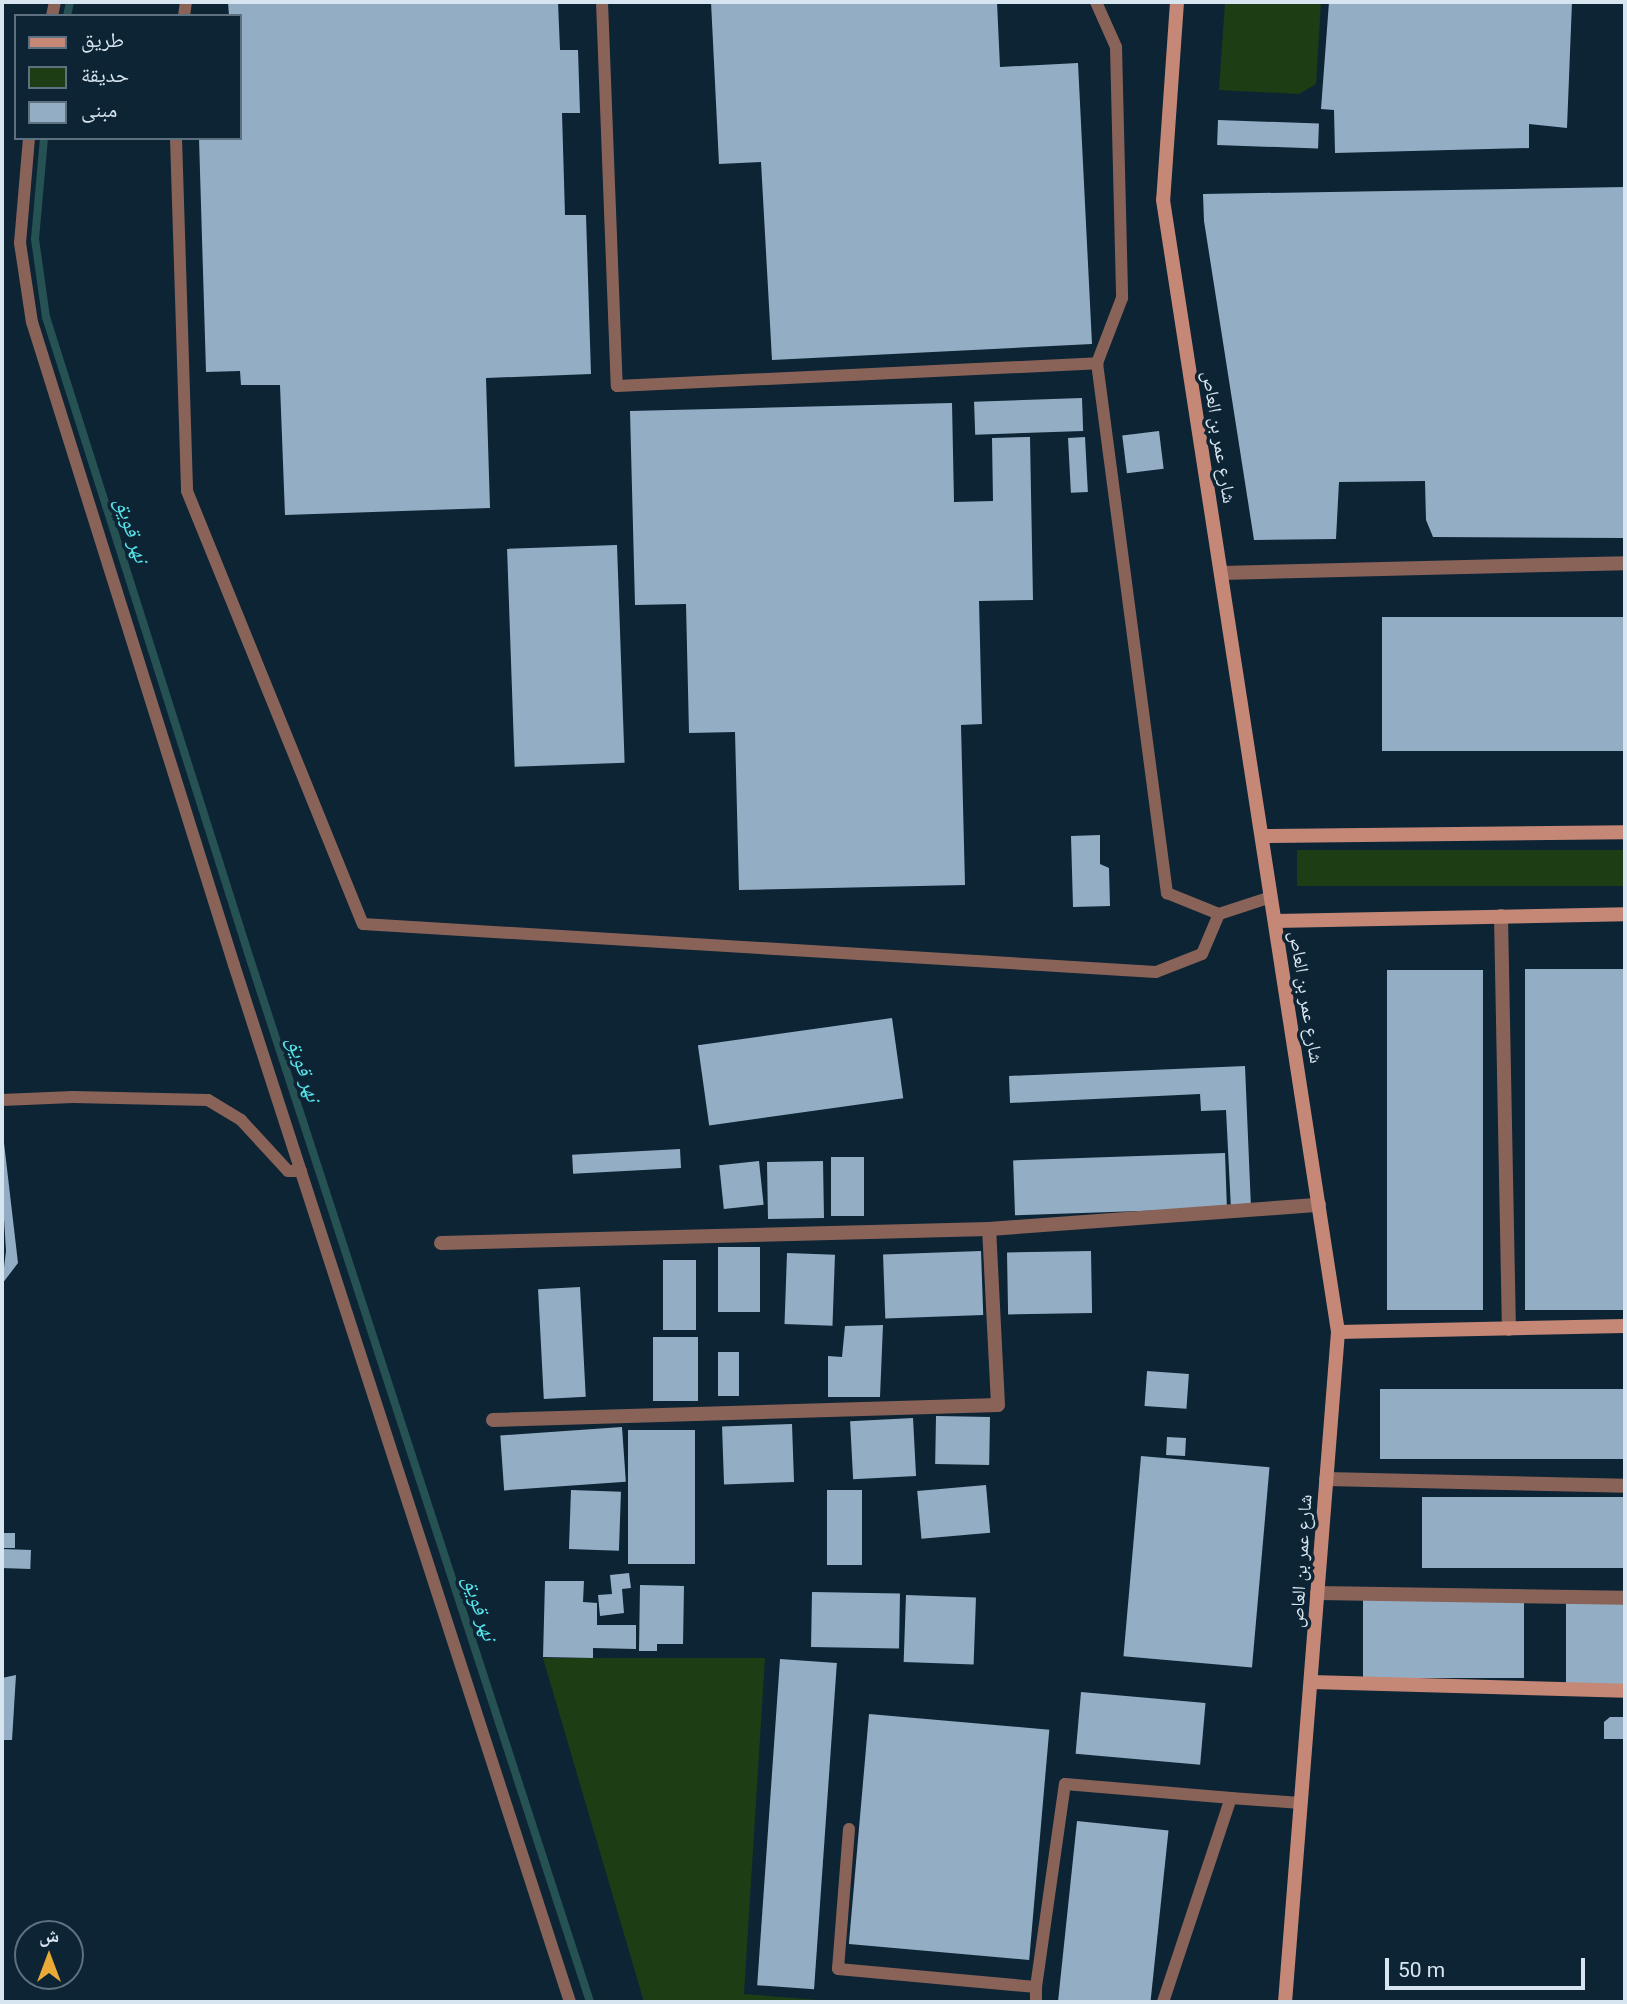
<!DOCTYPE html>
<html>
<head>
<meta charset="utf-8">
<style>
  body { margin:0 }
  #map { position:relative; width:1627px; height:2004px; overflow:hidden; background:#0d2435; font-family:Roboto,"Noto Naskh Arabic",sans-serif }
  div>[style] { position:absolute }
  .green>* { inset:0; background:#1d3d14; transform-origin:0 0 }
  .stream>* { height:8px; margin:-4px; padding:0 4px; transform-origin:4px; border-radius:4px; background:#275254 }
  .building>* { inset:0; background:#93aec4; transform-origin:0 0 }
  .lane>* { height:12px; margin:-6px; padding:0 6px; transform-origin:6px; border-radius:6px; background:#8a6358 }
  .street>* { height:14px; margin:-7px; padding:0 7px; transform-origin:7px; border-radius:7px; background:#8a6358 }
  .secondary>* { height:14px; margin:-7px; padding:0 7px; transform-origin:7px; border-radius:7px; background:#c58776 }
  span { translate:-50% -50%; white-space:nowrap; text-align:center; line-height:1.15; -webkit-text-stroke:7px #0d2435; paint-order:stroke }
  .street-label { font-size:19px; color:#d7e5f0 }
  .water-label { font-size:21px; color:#56e3e9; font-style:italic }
  .frame { position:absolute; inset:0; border:4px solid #d7e5f0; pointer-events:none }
  .legend { position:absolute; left:14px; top:14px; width:228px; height:126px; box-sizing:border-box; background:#0d2435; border:2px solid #5e7180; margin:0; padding:9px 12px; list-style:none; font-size:21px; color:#d7e5f0 }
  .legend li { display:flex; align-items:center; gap:14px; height:35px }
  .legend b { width:35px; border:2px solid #5e7180 }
  .north { position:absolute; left:14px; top:1920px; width:70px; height:70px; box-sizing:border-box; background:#0d2435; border:2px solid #5e7180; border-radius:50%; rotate:0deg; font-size:19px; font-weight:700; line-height:28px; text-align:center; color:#d7e5f0 }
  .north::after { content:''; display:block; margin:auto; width:24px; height:32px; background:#eaaa38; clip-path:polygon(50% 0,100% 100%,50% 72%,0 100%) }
  .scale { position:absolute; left:1385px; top:1958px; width:200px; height:32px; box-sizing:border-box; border:4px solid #d7e5f0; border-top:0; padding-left:9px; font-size:21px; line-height:24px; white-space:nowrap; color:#d7e5f0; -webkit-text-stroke:5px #0d2435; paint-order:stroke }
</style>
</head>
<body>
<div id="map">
  <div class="green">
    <div style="clip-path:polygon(1225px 2px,1321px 2px,1316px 84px,1299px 94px,1219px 90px)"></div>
    <div style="left:1625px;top:850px;width:36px;height:328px;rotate:90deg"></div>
    <div style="clip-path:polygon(543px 1658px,765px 1658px,744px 1994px,844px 2002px,644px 2002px)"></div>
  </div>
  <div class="stream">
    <div style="left:67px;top:16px;width:14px;rotate:-78deg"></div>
    <div style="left:44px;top:138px;width:101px;rotate:95.1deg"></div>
    <div style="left:35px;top:239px;width:79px;rotate:82deg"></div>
    <div style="left:46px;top:317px;width:674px;rotate:72.37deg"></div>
    <div style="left:250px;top:959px;width:1097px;rotate:71.94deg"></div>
  </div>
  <div class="building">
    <div style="clip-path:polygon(228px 2px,558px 2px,560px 50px,578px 50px,580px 113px,562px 113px,565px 215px,586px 215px,591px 374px,486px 378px,490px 508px,285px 515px,280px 385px,241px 385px,240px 371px,206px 372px,199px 138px,240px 138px,240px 16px,229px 16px)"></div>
    <div style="clip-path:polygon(711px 2px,997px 2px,1000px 67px,1078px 63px,1092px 344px,772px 360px,761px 162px,719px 164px)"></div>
    <div style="clip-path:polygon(1329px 2px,1572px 2px,1567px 128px,1529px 124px,1529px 148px,1335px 153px,1334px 110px,1321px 109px)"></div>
    <div style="left:1218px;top:120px;width:101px;height:25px;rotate:2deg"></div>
    <div style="clip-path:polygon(1625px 187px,1625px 538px,1433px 537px,1426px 520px,1425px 481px,1339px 482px,1336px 539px,1254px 540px,1204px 221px,1203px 194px)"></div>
    <div style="left:1082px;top:398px;width:33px;height:108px;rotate:88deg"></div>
    <div style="clip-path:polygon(952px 403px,954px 502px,993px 501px,992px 438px,1030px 437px,1033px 600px,979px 601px,982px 724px,961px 725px,965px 885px,739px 890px,735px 732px,689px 733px,686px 604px,635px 605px,630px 411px)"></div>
    <div style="left:1159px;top:431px;width:38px;height:37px;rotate:83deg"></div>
    <div style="left:1085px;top:437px;width:55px;height:17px;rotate:87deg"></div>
    <div style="left:617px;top:545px;width:218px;height:110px;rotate:88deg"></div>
    <div style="left:1625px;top:617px;width:134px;height:243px;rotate:90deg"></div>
    <div style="clip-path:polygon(1100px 835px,1100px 864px,1109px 868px,1110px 906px,1073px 907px,1071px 836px)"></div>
    <div style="left:1525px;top:969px;width:100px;height:341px"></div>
    <div style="left:1387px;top:970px;width:96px;height:340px"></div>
    <div style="left:892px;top:1018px;width:81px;height:196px;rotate:82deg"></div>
    <div style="clip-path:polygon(1245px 1066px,1251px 1208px,1231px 1209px,1226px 1110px,1201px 1111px,1200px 1094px,1010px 1103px,1009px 1076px)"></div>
    <div style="clip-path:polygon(4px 1143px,18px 1263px,2px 1284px,6px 1251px,2px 1187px)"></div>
    <div style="left:680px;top:1149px;width:19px;height:108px;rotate:87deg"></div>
    <div style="left:1225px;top:1153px;width:55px;height:212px;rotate:88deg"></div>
    <div style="left:831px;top:1157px;width:33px;height:59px"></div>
    <div style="left:759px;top:1161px;width:44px;height:40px;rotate:84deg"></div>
    <div style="left:823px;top:1161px;width:57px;height:56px;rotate:89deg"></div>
    <div style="left:718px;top:1247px;width:42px;height:65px"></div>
    <div style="left:981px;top:1251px;width:64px;height:98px;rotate:88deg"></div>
    <div style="left:1091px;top:1251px;width:62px;height:84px;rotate:89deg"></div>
    <div style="left:787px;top:1253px;width:48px;height:71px;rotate:2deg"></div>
    <div style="left:663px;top:1260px;width:33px;height:70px"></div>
    <div style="left:580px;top:1287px;width:110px;height:42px;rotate:87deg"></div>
    <div style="clip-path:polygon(883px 1325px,880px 1397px,828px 1397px,828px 1356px,842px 1357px,845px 1326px)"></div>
    <div style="left:653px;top:1337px;width:45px;height:64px"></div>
    <div style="left:718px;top:1352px;width:21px;height:44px"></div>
    <div style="left:1147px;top:1371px;width:42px;height:35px;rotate:4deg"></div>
    <div style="left:1380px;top:1389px;width:245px;height:70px"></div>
    <div style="left:936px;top:1416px;width:54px;height:48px;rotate:1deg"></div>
    <div style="left:913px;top:1418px;width:58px;height:63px;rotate:87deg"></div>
    <div style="left:792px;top:1424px;width:58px;height:70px;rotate:88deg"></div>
    <div style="left:622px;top:1427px;width:55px;height:122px;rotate:86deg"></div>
    <div style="left:695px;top:1430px;width:134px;height:67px;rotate:90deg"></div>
    <div style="left:1167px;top:1437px;width:19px;height:18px;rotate:3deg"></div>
    <div style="left:1141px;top:1456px;width:129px;height:201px;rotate:5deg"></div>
    <div style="left:986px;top:1485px;width:48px;height:69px;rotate:85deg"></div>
    <div style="left:571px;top:1490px;width:50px;height:59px;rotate:2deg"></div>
    <div style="left:827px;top:1490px;width:35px;height:75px"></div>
    <div style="left:1625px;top:1497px;width:71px;height:203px;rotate:90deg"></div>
    <div style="left:2px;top:1533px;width:13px;height:15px"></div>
    <div style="left:2px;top:1549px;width:29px;height:19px;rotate:2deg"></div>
    <div style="clip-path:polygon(629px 1573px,631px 1588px,622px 1589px,624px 1613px,600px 1616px,598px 1595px,612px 1594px,610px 1575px)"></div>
    <div style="clip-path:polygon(545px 1581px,584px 1581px,583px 1602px,597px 1603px,597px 1625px,636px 1625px,636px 1649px,593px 1648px,593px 1658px,543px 1657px)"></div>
    <div style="clip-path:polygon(640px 1585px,684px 1586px,683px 1644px,657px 1644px,657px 1651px,639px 1651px)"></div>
    <div style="left:812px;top:1592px;width:88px;height:55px;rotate:1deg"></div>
    <div style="left:1566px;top:1592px;width:59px;height:97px"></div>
    <div style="left:906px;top:1595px;width:70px;height:67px;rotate:2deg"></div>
    <div style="left:1363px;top:1598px;width:161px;height:80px"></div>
    <div style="left:780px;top:1659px;width:57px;height:327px;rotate:4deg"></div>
    <div style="clip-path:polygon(16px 1675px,12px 1740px,2px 1740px,2px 1678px)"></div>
    <div style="left:1081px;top:1692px;width:125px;height:62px;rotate:5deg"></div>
    <div style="left:869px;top:1714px;width:181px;height:231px;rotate:5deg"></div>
    <div style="clip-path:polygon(1610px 1717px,1624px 1717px,1625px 1739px,1604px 1739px,1604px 1722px)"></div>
    <div style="left:1077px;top:1821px;width:92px;height:182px;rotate:6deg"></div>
  </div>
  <div class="lane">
    <div style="left:602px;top:2px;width:384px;rotate:87.8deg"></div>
    <div style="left:617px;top:386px;width:481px;rotate:-2.7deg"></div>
    <div style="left:1097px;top:363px;width:535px;rotate:82.48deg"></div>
    <div style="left:1167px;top:893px;width:56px;rotate:22deg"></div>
    <div style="left:1096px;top:2px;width:49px;rotate:66deg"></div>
    <div style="left:1116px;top:47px;width:251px;rotate:88.6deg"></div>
    <div style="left:1122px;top:298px;width:70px;rotate:111deg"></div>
    <div style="left:52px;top:16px;width:14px;rotate:-78deg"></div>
    <div style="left:184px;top:16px;width:14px;rotate:-82deg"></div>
    <div style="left:29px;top:138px;width:105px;rotate:94.9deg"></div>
    <div style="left:20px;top:243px;width:80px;rotate:81.4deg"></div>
    <div style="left:32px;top:322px;width:674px;rotate:72.56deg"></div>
    <div style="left:234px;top:965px;width:1090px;rotate:72.05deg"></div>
    <div style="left:176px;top:138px;width:353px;rotate:88.2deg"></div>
    <div style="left:187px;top:491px;width:467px;rotate:67.9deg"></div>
    <div style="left:363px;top:924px;width:794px;rotate:3.46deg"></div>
    <div style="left:1156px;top:972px;width:49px;rotate:-21.4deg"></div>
    <div style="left:1202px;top:954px;width:43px;rotate:-67deg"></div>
    <div style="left:1219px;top:914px;width:55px;rotate:-18.1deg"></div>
    <div style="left:2px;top:1100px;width:71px;rotate:-2.4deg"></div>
    <div style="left:73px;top:1097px;width:135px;rotate:1.3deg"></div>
    <div style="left:208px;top:1100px;width:39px;rotate:31deg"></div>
    <div style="left:241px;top:1120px;width:69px;rotate:47.3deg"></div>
    <div style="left:288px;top:1171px;width:13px"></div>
    <div style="left:849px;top:1829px;width:140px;rotate:94.5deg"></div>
    <div style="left:838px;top:1969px;width:199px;rotate:5.2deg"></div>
    <div style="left:1036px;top:1987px;width:205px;rotate:-81.9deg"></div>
    <div style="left:1065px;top:1784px;width:167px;rotate:4.8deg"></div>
    <div style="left:1036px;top:2002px;width:15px;rotate:-90deg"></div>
    <div style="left:1163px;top:2002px;width:215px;rotate:-71.6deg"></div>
    <div style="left:1231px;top:1798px;width:70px;rotate:4.1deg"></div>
  </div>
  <div class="street">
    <div style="left:1221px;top:573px;width:404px;rotate:-1.4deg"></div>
    <div style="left:1501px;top:916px;width:413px;rotate:88.9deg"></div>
    <div style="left:441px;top:1243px;width:548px;rotate:-1.46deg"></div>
    <div style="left:989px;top:1229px;width:331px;rotate:-4.2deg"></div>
    <div style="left:493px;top:1420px;width:505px;rotate:-1.7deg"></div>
    <div style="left:998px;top:1405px;width:176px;rotate:-92.9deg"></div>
    <div style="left:1326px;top:1479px;width:299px;rotate:1.3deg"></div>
    <div style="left:1317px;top:1593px;width:308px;rotate:0.9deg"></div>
  </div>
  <div class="secondary">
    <div style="left:1177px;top:2px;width:198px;rotate:94deg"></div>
    <div style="left:1163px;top:200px;width:1145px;rotate:81.21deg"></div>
    <div style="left:1338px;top:1332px;width:672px;rotate:94.52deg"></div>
    <div style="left:1262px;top:836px;width:363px;rotate:-0.6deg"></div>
    <div style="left:1275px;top:921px;width:350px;rotate:-1.1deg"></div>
    <div style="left:1338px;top:1332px;width:287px;rotate:-1.2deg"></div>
    <div style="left:1311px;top:1682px;width:314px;rotate:1.6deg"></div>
  </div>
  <div class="street-label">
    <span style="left:1219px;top:437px;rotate:81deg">شارع عمر بن العاص</span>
    <span style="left:1306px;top:997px;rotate:81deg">شارع عمر بن العاص</span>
    <span style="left:1301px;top:1561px;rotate:-86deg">شارع عمر بن العاص</span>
  </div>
  <div class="water-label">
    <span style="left:132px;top:530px;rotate:72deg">نهر قويق</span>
    <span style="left:304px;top:1069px;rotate:72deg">نهر قويق</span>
    <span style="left:480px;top:1608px;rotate:72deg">نهر قويق</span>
  </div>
  <div class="frame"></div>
  <ul class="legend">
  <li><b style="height:9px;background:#c58776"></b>طريق</li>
  <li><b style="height:19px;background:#1d3d14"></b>حديقة</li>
  <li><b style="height:19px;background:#93aec4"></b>مبنى</li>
  </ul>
  <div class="north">ش</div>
  <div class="scale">50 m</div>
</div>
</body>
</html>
